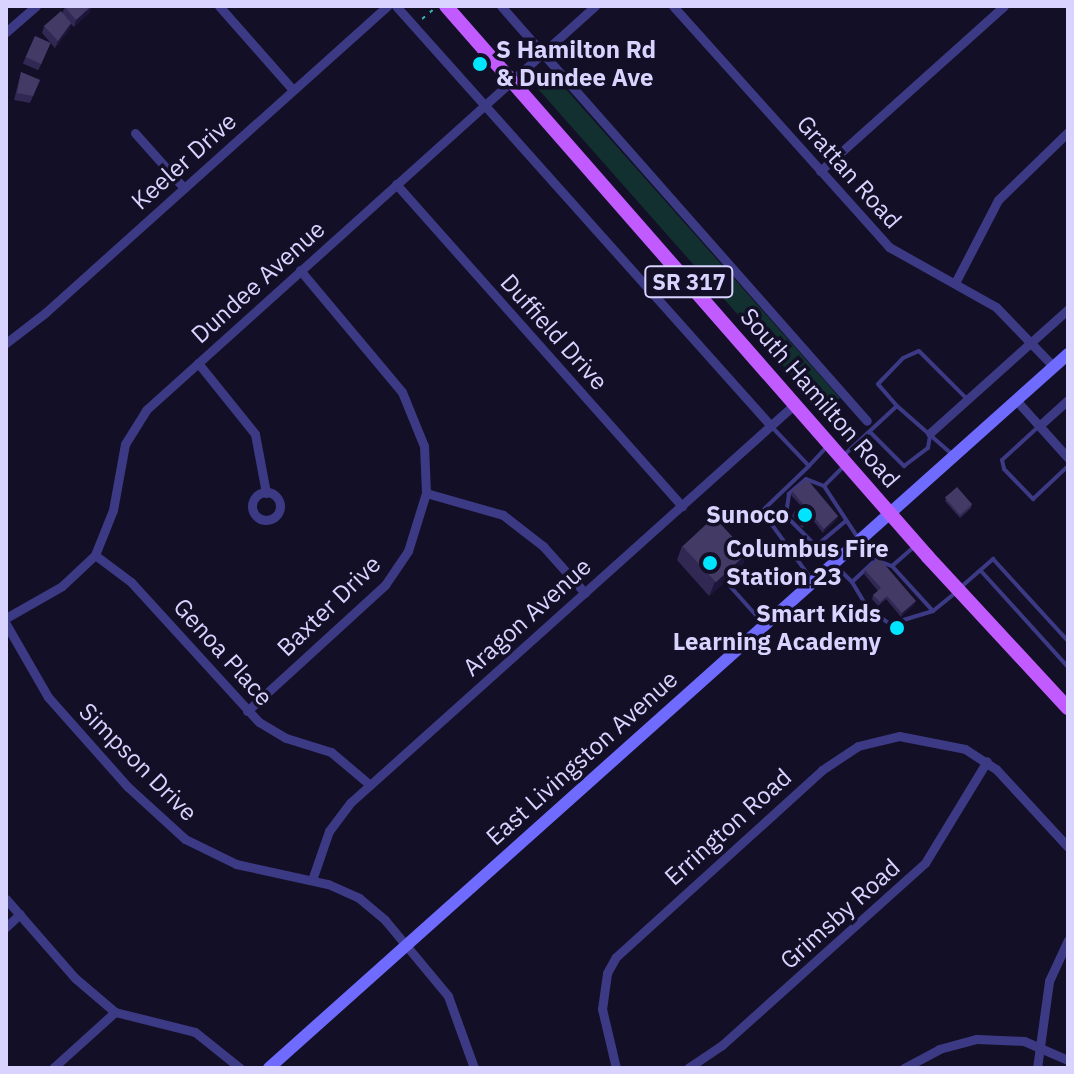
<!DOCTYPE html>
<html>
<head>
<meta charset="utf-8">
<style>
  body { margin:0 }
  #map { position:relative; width:1074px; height:1074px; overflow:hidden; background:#130f26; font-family:"IBM Plex Sans",sans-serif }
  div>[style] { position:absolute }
  .green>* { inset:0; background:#12302f }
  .path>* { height:2px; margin-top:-1px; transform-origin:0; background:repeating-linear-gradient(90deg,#2fb8b0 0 4px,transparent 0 10px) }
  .lane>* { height:4px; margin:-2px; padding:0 2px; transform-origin:2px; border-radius:2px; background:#3d3a85 }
  .street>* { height:9px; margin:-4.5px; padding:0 4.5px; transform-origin:4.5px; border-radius:4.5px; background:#3d3a85 }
  .street>.ring { margin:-4.5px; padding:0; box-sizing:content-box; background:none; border:9px solid #3d3a85; border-radius:50% }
  .secondary>* { height:12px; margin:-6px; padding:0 6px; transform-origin:6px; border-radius:6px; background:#6f6bff }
  .primary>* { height:14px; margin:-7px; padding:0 7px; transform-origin:7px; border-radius:7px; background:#c25bff }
  .wall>* { inset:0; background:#312854; transform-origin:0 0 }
  .shaded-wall>* { inset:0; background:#1d163a }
  .building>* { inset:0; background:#433a66; transform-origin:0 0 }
  .dots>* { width:22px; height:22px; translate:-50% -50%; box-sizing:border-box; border:4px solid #130f26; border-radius:50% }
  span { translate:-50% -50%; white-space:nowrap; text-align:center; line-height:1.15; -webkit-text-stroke:7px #130f26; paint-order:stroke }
  .shield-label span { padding:2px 6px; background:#130f26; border:2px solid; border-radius:6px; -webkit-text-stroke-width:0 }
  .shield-label { font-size:22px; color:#d9d4ff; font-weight:700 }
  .poi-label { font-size:24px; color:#d9d4ff; font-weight:700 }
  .left { translate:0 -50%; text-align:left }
  .right { translate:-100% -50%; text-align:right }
  .street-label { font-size:24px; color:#d9d4ff }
  .frame { position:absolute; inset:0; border:8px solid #d9d4ff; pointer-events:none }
</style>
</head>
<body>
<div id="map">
  <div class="green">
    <div style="clip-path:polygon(548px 75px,557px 79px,840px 398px,824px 412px,539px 90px,535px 85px)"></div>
  </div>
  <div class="path">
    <div style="left:422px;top:19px;width:17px;rotate:-40deg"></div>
  </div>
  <div class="lane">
    <div style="left:897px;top:406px;width:29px;rotate:-131deg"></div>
    <div style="left:878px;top:384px;width:36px;rotate:-46deg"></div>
    <div style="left:903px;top:358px;width:17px;rotate:-24deg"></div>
    <div style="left:919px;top:351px;width:66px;rotate:45deg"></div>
    <div style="left:771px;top:426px;width:55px;rotate:46.5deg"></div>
    <div style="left:809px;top:466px;width:25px;rotate:-47deg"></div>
    <div style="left:1037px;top:428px;width:47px;rotate:137.6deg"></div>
    <div style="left:1002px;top:460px;width:9px;rotate:77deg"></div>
    <div style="left:1004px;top:469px;width:42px;rotate:46deg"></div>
    <div style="left:1033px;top:499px;width:48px;rotate:-43.3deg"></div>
    <div style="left:871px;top:433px;width:47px;rotate:45deg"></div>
    <div style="left:904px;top:466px;width:30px;rotate:-37deg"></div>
    <div style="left:928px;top:448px;width:13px;rotate:-81deg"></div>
    <div style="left:844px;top:455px;width:72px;rotate:-42.8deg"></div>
    <div style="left:897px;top:406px;width:74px;rotate:41.2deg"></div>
    <div style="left:809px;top:466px;width:65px;rotate:136.2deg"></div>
    <div style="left:762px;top:511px;width:85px;rotate:54.1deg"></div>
    <div style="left:844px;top:466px;width:28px;rotate:135deg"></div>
    <div style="left:824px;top:486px;width:62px;rotate:56.8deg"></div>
    <div style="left:824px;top:486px;width:19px;rotate:-159deg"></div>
    <div style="left:806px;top:479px;width:23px;rotate:139deg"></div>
    <div style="left:789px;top:494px;width:22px;rotate:98deg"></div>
    <div style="left:786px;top:516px;width:93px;rotate:45deg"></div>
    <div style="left:852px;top:582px;width:33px;rotate:-43deg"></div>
    <div style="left:876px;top:560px;width:17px;rotate:21deg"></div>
    <div style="left:816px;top:546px;width:38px;rotate:-40deg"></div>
    <div style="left:915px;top:546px;width:30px;rotate:139deg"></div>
    <div style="left:892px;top:566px;width:61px;rotate:47.7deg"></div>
    <div style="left:933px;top:611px;width:28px;rotate:-39deg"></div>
    <div style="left:981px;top:571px;width:130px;rotate:47.8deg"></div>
    <div style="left:852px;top:582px;width:31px;rotate:59deg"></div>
    <div style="left:868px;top:609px;width:27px;rotate:34deg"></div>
    <div style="left:890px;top:624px;width:45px;rotate:-16.8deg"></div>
    <div style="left:728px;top:584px;width:52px;rotate:48.1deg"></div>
    <div style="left:961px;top:587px;width:43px;rotate:-41.2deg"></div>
    <div style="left:993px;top:559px;width:111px;rotate:47.6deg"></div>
  </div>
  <div class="street">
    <div style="left:219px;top:6px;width:112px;rotate:48.6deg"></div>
    <div style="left:396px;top:6px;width:563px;rotate:48.24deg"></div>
    <div style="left:501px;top:6px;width:553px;rotate:48.59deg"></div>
    <div style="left:673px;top:6px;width:324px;rotate:48.1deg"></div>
    <div style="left:889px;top:247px;width:123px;rotate:29.3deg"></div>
    <div style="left:996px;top:307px;width:83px;rotate:46deg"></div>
    <div style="left:6px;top:32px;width:40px;rotate:-41deg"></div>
    <div style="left:135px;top:133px;width:74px;rotate:48.3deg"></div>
    <div style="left:820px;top:171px;width:247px;rotate:-41.9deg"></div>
    <div style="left:396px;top:184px;width:431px;rotate:48.4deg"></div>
    <div style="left:955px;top:283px;width:93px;rotate:-62.6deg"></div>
    <div style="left:998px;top:200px;width:98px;rotate:-44.2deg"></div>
    <div style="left:6px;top:343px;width:49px;rotate:-37.6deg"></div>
    <div style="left:45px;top:313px;width:460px;rotate:-41.9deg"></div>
    <div style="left:198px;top:363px;width:91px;rotate:51.2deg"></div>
    <div style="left:255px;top:434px;width:60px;rotate:79.4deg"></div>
    <div style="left:1016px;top:400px;width:78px;rotate:48.1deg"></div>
    <div style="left:1039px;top:426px;width:39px;rotate:-42deg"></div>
    <div style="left:930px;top:433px;width:186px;rotate:-41.9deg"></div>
    <div class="ring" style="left:252px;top:492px;width:19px;height:19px"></div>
    <div style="left:426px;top:493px;width:80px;rotate:15.9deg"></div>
    <div style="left:503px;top:515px;width:51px;rotate:37.8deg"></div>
    <div style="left:543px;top:546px;width:63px;rotate:48.2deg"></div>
    <div style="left:95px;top:555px;width:45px;rotate:36.9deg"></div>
    <div style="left:131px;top:582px;width:190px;rotate:47.6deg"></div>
    <div style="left:259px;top:722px;width:31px;rotate:31deg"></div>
    <div style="left:286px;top:738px;width:47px;rotate:17.3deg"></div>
    <div style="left:331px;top:752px;width:51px;rotate:40.2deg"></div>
    <div style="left:6px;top:618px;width:64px;rotate:-29.7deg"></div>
    <div style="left:62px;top:586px;width:45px;rotate:-43.2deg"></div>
    <div style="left:95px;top:555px;width:48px;rotate:-68.2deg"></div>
    <div style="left:113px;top:510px;width:67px;rotate:-79.7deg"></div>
    <div style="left:125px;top:444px;width:40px;rotate:-58deg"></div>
    <div style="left:146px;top:410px;width:604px;rotate:-41.98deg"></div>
    <div style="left:6px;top:624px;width:84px;rotate:60.1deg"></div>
    <div style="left:48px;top:697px;width:120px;rotate:48.4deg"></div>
    <div style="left:128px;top:787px;width:77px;rotate:42.4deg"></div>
    <div style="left:185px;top:839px;width:57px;rotate:26.1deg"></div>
    <div style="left:236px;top:864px;width:94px;rotate:12.3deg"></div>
    <div style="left:328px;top:884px;width:34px;rotate:24deg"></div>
    <div style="left:359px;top:898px;width:34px;rotate:40deg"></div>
    <div style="left:385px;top:920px;width:99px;rotate:50.3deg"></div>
    <div style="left:448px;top:996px;width:77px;rotate:70.1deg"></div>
    <div style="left:247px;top:711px;width:187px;rotate:-42.4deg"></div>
    <div style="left:385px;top:585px;width:41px;rotate:-55.9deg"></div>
    <div style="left:408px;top:551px;width:61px;rotate:-72.8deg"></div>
    <div style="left:426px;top:493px;width:47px;rotate:-92.4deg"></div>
    <div style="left:424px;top:446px;width:58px;rotate:-112.2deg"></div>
    <div style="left:402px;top:392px;width:159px;rotate:-129.9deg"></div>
    <div style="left:312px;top:880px;width:52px;rotate:-70.9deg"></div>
    <div style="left:329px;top:831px;width:35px;rotate:-53deg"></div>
    <div style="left:350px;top:803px;width:599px;rotate:-41.89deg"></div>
    <div style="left:6px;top:899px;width:105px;rotate:48.9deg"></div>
    <div style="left:75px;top:978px;width:52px;rotate:40.4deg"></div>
    <div style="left:115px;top:1012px;width:82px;rotate:14deg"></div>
    <div style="left:195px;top:1032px;width:58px;rotate:38.7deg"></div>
    <div style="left:6px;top:927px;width:19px;rotate:-43deg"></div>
    <div style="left:53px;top:1068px;width:84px;rotate:-42.1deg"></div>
    <div style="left:616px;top:1068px;width:61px;rotate:-103.3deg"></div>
    <div style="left:602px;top:1009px;width:36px;rotate:-82deg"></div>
    <div style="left:607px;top:973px;width:18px;rotate:-61deg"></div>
    <div style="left:616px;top:957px;width:278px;rotate:-42.2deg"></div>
    <div style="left:822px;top:770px;width:43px;rotate:-33.7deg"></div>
    <div style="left:858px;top:746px;width:42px;rotate:-13.7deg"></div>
    <div style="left:899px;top:736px;width:67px;rotate:11.1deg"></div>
    <div style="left:965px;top:749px;width:37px;rotate:33deg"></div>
    <div style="left:996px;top:769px;width:106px;rotate:47.3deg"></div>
    <div style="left:688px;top:1068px;width:40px;rotate:-34deg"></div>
    <div style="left:721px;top:1046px;width:274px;rotate:-41.9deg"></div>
    <div style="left:925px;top:863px;width:119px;rotate:-58.7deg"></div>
    <div style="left:904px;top:1068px;width:40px;rotate:-28deg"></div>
    <div style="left:939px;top:1049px;width:39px;rotate:-15deg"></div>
    <div style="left:977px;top:1039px;width:47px;rotate:2.4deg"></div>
    <div style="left:1024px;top:1041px;width:48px;rotate:23.4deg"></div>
    <div style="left:1037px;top:1068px;width:88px;rotate:-82.1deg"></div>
    <div style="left:1049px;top:981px;width:45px;rotate:-65.1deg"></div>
  </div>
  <div class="secondary">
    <div style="left:269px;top:1068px;width:1072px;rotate:-41.78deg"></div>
  </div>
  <div class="primary">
    <div style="left:446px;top:6px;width:732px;rotate:48.82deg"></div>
    <div style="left:928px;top:557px;width:206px;rotate:47.2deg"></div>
  </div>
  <div class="wall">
    <div style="clip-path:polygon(92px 6px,89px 13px,74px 27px,71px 24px,69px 30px,55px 48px,42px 33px,44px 26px,62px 13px,65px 7px)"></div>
    <div style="left:35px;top:36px;width:17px;height:30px;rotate:24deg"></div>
    <div style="clip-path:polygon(21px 72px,40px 80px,30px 103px,14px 100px)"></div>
    <div style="clip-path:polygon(792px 491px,838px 516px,837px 519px,823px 533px,812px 519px,802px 528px,792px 516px,794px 512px,801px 506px,791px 495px)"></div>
    <div style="clip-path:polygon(946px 498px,972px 504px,971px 508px,960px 518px,945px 501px)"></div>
    <div style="clip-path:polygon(682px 546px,747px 553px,742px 567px,709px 596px,677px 560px)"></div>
    <div style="clip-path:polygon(865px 570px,915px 604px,901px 617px,886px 599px,878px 606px,872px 599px,873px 595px,878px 591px,864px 574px)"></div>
  </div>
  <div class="shaded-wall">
    <div style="clip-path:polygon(92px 6px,89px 13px,74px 27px,76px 20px)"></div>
    <div style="clip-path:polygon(71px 23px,69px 30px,55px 48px,58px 41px)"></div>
    <div style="clip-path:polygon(838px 516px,837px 519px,823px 533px,824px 529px)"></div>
    <div style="clip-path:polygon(747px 553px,742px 567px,709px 596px,715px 582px)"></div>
    <div style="clip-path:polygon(916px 601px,915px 604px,901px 617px,902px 613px)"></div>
  </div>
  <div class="building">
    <div style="clip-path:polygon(66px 6px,91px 6px,76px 20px,65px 7px)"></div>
    <div style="clip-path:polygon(61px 11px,71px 23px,58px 41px,44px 26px)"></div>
    <div style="left:35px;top:36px;width:17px;height:23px;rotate:24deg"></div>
    <div style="clip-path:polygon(21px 72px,40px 80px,33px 96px,17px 93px)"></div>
    <div style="clip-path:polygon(807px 479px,838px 516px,824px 529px,813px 516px,804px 524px,794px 512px,803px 504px,792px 491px)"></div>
    <div style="left:957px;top:487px;width:23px;height:16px;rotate:49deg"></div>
    <div style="left:714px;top:517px;width:49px;height:43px;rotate:47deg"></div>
    <div style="clip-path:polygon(879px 558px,916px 601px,902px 613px,887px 596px,880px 602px,873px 595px,881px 588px,865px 570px)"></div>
  </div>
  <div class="dots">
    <div style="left:480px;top:64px;background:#00e5ff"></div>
    <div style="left:805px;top:515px;background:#00e5ff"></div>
    <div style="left:710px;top:563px;background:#00e5ff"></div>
    <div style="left:897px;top:628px;background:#00e5ff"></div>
  </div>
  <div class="shield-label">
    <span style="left:689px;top:282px">SR 317</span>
  </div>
  <div class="poi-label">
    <span class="left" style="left:496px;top:64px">S Hamilton Rd<br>&amp; Dundee Ave</span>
    <span class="right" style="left:789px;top:515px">Sunoco</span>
    <span class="left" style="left:726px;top:563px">Columbus Fire<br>Station 23</span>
    <span class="right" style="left:881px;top:628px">Smart Kids<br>Learning Academy</span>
  </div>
  <div class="street-label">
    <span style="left:184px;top:161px;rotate:-42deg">Keeler Drive</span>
    <span style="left:849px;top:172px;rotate:48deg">Grattan Road</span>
    <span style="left:258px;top:282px;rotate:-42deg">Dundee Avenue</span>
    <span style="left:554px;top:332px;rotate:48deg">Duffield Drive</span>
    <span style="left:820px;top:398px;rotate:49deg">South Hamilton Road</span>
    <span style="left:329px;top:606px;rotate:-44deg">Baxter Drive</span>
    <span style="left:527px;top:617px;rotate:-42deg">Aragon Avenue</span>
    <span style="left:223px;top:652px;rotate:48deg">Genoa Place</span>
    <span style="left:582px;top:758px;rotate:-42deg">East Livingston Avenue</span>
    <span style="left:138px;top:762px;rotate:45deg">Simpson Drive</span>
    <span style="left:728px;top:827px;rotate:-42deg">Errington Road</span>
    <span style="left:840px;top:914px;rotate:-42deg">Grimsby Road</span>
  </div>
  <div class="frame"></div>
</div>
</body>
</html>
